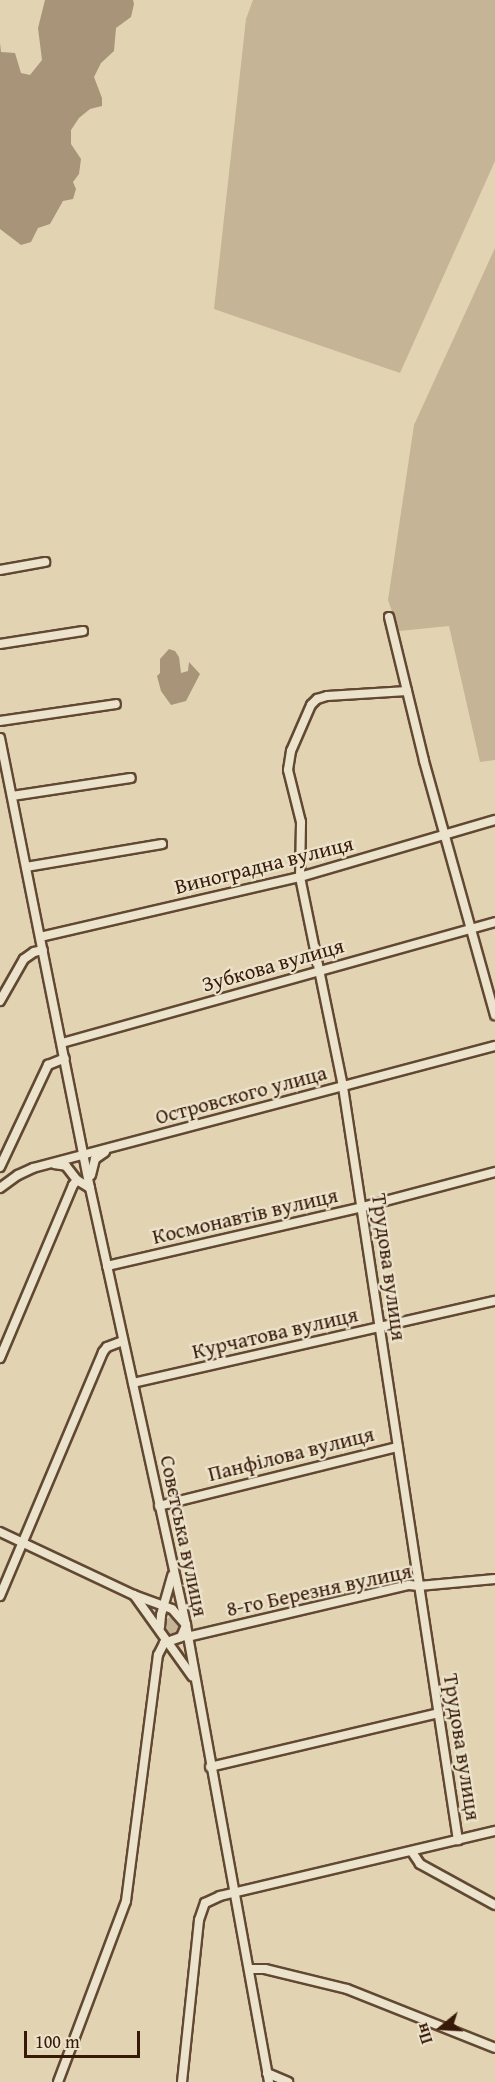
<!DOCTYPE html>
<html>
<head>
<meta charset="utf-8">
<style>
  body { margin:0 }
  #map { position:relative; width:495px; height:2082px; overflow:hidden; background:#e2d4b2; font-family:"Gentium Book Plus",serif }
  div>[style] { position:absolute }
  .green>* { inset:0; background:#c5b495 }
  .round { border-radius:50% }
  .water>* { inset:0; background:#a89478 }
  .roads { filter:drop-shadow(2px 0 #624832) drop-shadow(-2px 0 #624832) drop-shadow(0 2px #624832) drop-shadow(0 -2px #624832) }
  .minor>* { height:8px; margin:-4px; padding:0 4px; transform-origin:4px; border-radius:4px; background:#ece3cd }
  span { translate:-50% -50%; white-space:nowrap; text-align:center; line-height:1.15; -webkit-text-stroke:4.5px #ece3cd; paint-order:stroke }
  .street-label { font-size:21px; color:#381907 }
  .north { position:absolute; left:411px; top:1998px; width:60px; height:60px; -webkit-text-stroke:4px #ece3cd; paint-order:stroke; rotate:252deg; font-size:16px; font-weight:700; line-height:24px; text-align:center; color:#381907 }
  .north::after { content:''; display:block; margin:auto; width:21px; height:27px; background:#381907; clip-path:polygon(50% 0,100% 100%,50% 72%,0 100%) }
  .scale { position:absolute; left:24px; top:2031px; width:116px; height:27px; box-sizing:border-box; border:3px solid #381907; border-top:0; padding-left:8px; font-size:18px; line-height:21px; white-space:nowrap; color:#381907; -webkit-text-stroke:4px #ece3cd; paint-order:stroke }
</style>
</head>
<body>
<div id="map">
  <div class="green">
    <div style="clip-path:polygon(253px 0,495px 0,495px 161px,400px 373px,214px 309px,246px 19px)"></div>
    <div style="clip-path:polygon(495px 248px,495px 760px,480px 762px,449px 626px,399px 631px,388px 600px,414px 425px)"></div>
    <div class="round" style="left:163px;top:1617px;width:18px;height:18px"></div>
  </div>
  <div class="water">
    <div style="clip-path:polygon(45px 0,133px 0,134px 4px,131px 17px,116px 28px,114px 51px,101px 63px,94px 77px,102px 98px,102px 106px,90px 109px,79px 118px,71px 130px,71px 144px,81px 159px,79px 174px,73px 182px,76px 189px,73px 199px,63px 201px,50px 224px,38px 228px,31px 242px,21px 245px,0 229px,0 43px,1px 52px,15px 53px,21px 73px,30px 75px,42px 60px,38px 28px)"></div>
    <div style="clip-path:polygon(169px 649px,175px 651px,179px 657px,181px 673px,188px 671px,189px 662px,200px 674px,186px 701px,171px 705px,161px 691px,157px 676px,160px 673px,160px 659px)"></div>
  </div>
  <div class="roads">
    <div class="minor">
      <div style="left:0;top:570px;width:46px;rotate:-10.1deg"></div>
      <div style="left:389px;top:617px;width:148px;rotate:76.3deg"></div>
      <div style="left:424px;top:761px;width:264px;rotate:74.4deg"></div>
      <div style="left:0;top:644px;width:84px;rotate:-8.9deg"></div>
      <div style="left:407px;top:691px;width:80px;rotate:176.4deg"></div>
      <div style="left:327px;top:696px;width:10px;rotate:163deg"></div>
      <div style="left:317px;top:699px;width:8px;rotate:135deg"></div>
      <div style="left:311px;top:705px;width:50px;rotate:113.5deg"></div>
      <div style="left:291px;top:751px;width:19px;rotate:99deg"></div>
      <div style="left:288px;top:770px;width:54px;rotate:76deg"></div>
      <div style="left:301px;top:822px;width:55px;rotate:91deg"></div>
      <div style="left:300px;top:877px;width:214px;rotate:78.4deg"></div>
      <div style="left:343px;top:1087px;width:762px;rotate:81.32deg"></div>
      <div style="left:0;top:721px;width:117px;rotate:-8.3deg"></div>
      <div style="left:0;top:738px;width:459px;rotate:78.7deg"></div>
      <div style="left:90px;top:1188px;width:447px;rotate:77.6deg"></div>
      <div style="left:186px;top:1625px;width:464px;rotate:79.7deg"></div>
      <div style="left:12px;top:796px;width:120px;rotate:-8.6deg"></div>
      <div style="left:26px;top:867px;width:138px;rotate:-9.6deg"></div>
      <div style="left:40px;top:937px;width:267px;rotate:-13deg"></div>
      <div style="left:300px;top:877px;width:203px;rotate:-16.3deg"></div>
      <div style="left:0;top:1001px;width:48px;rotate:-60.3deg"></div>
      <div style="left:24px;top:959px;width:12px;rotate:-35deg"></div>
      <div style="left:34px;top:952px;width:9px;rotate:-13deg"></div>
      <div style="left:62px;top:1043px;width:450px;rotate:-15.6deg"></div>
      <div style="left:54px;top:1164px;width:12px;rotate:9deg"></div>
      <div style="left:66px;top:1166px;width:18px;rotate:52deg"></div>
      <div style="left:0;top:1167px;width:113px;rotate:-64.8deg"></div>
      <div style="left:48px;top:1065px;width:18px;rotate:-22deg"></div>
      <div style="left:91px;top:1175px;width:16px;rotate:-76deg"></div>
      <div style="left:95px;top:1159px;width:12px;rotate:-35deg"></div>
      <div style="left:0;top:1188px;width:22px;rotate:-36deg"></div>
      <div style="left:18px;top:1175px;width:17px;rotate:-25deg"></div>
      <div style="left:33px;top:1168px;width:478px;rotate:-14.8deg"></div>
      <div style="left:107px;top:1266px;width:262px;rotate:-13deg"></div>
      <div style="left:362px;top:1207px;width:138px;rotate:-14.7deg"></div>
      <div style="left:0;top:1358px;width:188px;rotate:-67.1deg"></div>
      <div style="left:73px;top:1185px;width:6px;rotate:-51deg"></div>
      <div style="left:77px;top:1180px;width:15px;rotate:32deg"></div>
      <div style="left:133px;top:1383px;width:371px;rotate:-12.8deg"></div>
      <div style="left:159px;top:1506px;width:246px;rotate:-13.9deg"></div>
      <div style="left:0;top:1532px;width:148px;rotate:25.2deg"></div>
      <div style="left:134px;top:1595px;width:100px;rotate:54.4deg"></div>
      <div style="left:0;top:1596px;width:265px;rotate:-67.1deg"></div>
      <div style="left:103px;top:1352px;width:6px;rotate:-51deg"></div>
      <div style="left:107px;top:1347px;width:17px;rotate:-21deg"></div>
      <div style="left:160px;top:1627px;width:12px;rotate:-85deg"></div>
      <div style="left:161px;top:1615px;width:41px;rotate:-74.2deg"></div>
      <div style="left:187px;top:1637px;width:228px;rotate:-13.2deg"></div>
      <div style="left:409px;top:1585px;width:10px;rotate:6deg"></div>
      <div style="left:419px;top:1586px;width:76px;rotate:-5.3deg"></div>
      <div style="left:210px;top:1767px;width:235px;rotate:-13.3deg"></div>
      <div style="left:412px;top:1852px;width:14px;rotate:56deg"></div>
      <div style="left:420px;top:1864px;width:85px;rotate:28.7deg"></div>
      <div style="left:249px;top:1969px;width:16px"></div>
      <div style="left:265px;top:1969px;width:84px;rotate:13.7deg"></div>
      <div style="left:347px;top:1989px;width:159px;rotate:21.7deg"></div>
      <div style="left:267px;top:2073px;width:23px;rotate:23deg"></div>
      <div style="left:58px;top:2082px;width:193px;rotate:-69.4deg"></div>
      <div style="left:126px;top:1901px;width:248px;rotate:-82.6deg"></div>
      <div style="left:158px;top:1655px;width:13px;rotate:-63deg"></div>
      <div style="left:164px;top:1643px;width:18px;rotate:-19deg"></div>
      <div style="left:181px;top:1637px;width:13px;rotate:-67deg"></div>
      <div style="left:186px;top:1625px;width:21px;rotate:-131deg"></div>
      <div style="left:172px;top:1609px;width:40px;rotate:-159.8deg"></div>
      <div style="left:182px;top:2082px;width:163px;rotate:-84deg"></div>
      <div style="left:199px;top:1920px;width:18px;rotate:-71deg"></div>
      <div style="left:205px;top:1903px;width:17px;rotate:-25deg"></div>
      <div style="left:220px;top:1896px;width:283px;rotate:-13.3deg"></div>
    </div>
  </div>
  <div class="street-label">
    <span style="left:264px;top:865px;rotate:-14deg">Виноградна вулиця</span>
    <span style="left:273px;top:965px;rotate:-16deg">Зубкова вулиця</span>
    <span style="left:241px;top:1095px;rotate:-15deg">Островского улица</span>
    <span style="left:245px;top:1216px;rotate:-13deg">Космонавтів вулиця</span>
    <span style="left:389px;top:1267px;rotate:82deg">Трудова вулиця</span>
    <span style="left:275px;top:1333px;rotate:-13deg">Курчатова вулиця</span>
    <span style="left:291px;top:1454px;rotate:-14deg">Панфілова вулиця</span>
    <span style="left:184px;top:1536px;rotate:78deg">Совєтська вулиця</span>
    <span style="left:319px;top:1590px;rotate:-12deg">8-го Березня вулиця</span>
    <span style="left:462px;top:1747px;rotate:81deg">Трудова вулиця</span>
  </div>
  <div class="north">Пн</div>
  <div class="scale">100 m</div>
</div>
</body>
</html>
